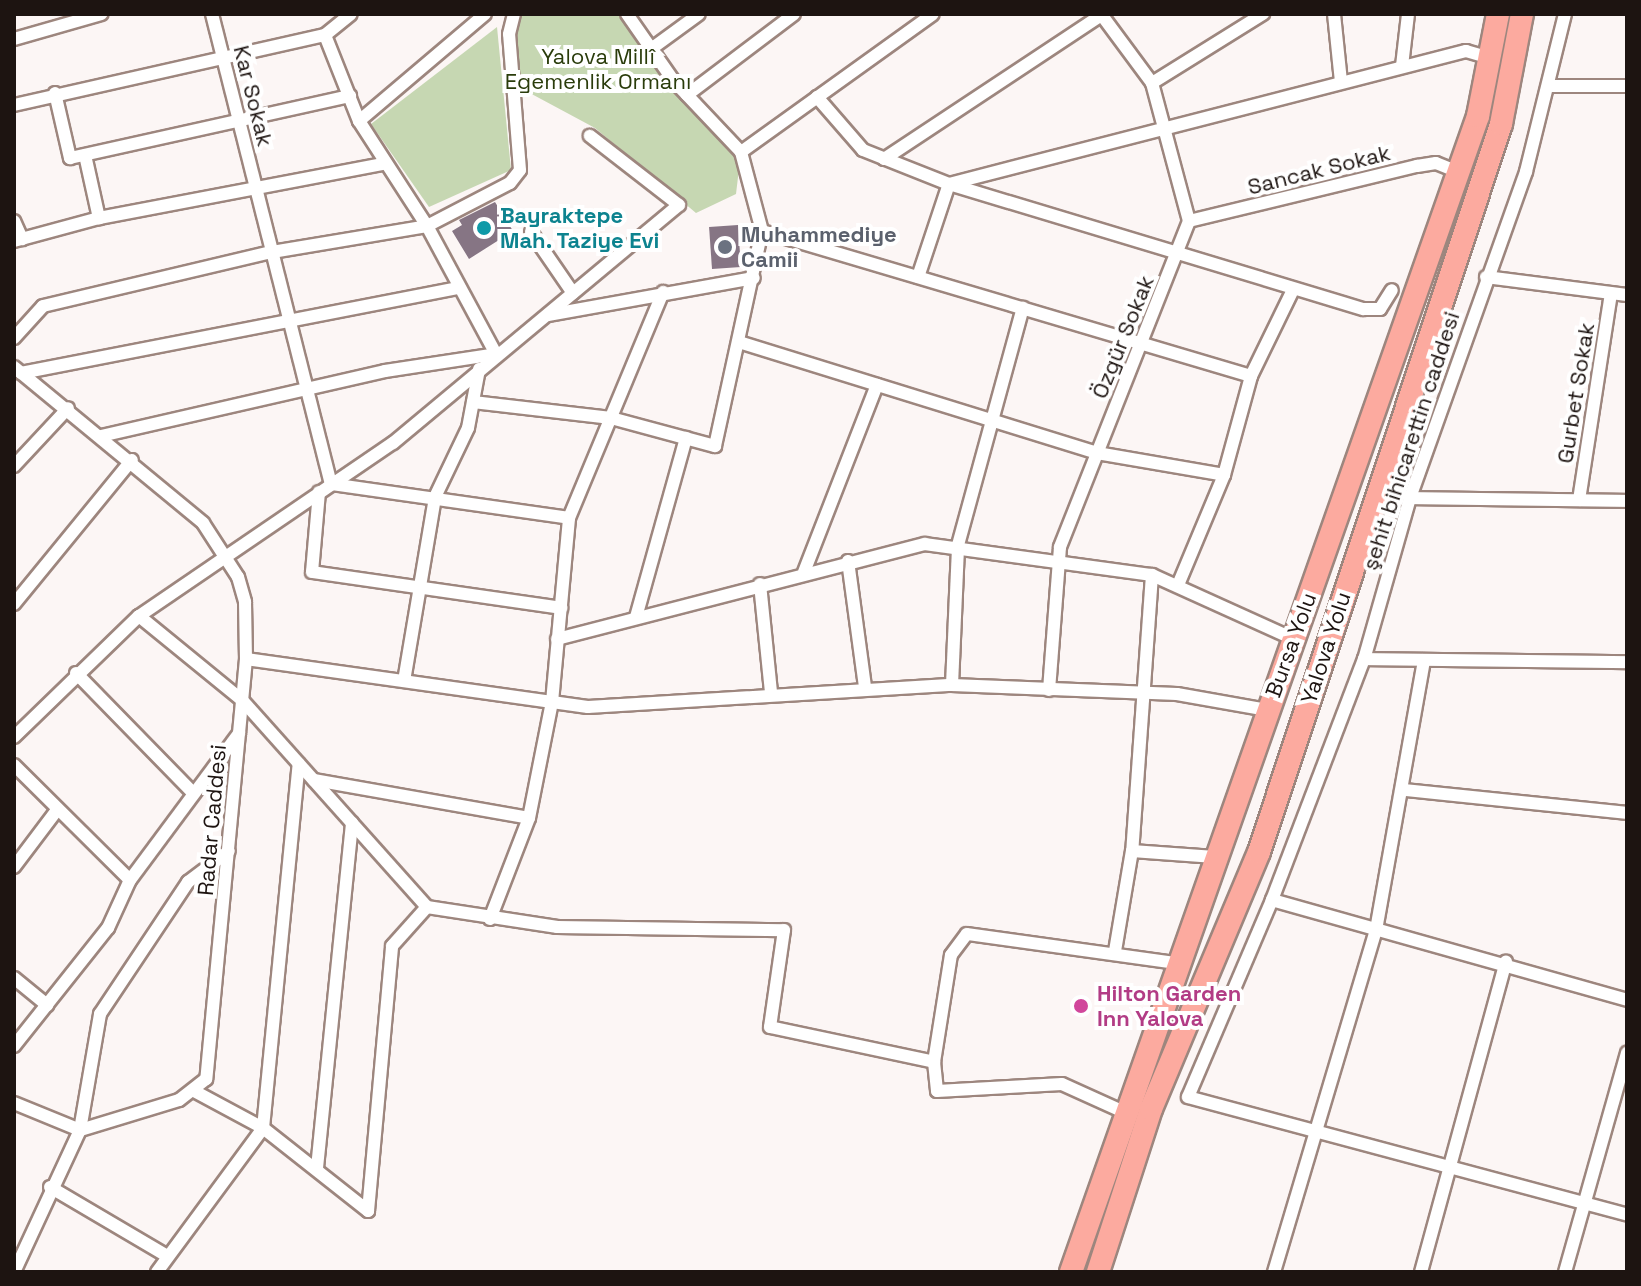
<!DOCTYPE html>
<html>
<head>
<meta charset="utf-8">
<style>
  body { margin:0 }
  #map { position:relative; width:1641px; height:1286px; overflow:hidden; background:#fcf6f5; font-family:"Space Grotesk",sans-serif }
  div>[style] { position:absolute }
  .green>* { inset:0; background:#c6d7b2 }
  .building>* { inset:0; background:#867584; transform-origin:0 0 }
  .roads { filter:drop-shadow(2px 0 #9d867e) drop-shadow(-2px 0 #9d867e) drop-shadow(0 2px #9d867e) drop-shadow(0 -2px #9d867e) }
  .street>* { height:12px; margin:-6px; padding:0 6px; transform-origin:6px; border-radius:6px; background:#fff }
  .highway>* { height:22px; margin:-11px; padding:0 11px; transform-origin:11px; border-radius:11px; background:#fcaa9f }
  .dots>* { width:22px; height:22px; translate:-50% -50%; box-sizing:border-box; border:4px solid #fff; border-radius:50% }
  span { translate:-50% -50%; white-space:nowrap; text-align:center; line-height:1.15; -webkit-text-stroke:8px #fff; paint-order:stroke }
  .park-label { font-size:22px; color:#2a3c0b }
  .street-label { font-size:22px; color:#1d1411 }
  .culture-label { font-size:22px; color:#0d838f; font-weight:700 }
  .left { translate:0 -50%; text-align:left }
  .worship-label { font-size:22px; color:#5b616d; font-weight:700 }
  .hotel-label { font-size:22px; color:#b23c85; font-weight:700 }
  .frame { position:absolute; inset:0; border:16px solid #1d1411; pointer-events:none }
</style>
</head>
<body>
<div id="map">
  <div class="green">
    <div style="clip-path:polygon(514px 14px,627px 14px,667px 87px,687px 95px,741px 152px,736px 194px,696px 213px,595px 128px,513px 84px)"></div>
    <div style="clip-path:polygon(497px 27px,511px 170px,429px 207px,371px 124px)"></div>
  </div>
  <div class="building">
    <div style="clip-path:polygon(495px 202px,513px 231px,469px 259px,452px 231px,462px 225px,459px 220px)"></div>
    <div style="left:738px;top:225px;width:42px;height:29px;rotate:86deg"></div>
  </div>
  <div class="roads">
    <div class="street">
      <div style="left:212px;top:14px;width:485px;rotate:75.8deg"></div>
      <div style="left:331px;top:484px;width:240px;rotate:8.1deg"></div>
      <div style="left:1334px;top:14px;width:68px;rotate:84.1deg"></div>
      <div style="left:1565px;top:14px;width:163px;rotate:103.9deg"></div>
      <div style="left:1526px;top:172px;width:346px;rotate:109.6deg"></div>
      <div style="left:1410px;top:498px;width:167px;rotate:105.9deg"></div>
      <div style="left:1364px;top:659px;width:258px;rotate:110.9deg"></div>
      <div style="left:1272px;top:900px;width:214px;rotate:113.1deg"></div>
      <div style="left:1188px;top:1097px;width:455px;rotate:15deg"></div>
      <div style="left:14px;top:39px;width:91px;rotate:-16deg"></div>
      <div style="left:651px;top:49px;width:59px;rotate:-36.1deg"></div>
      <div style="left:1402px;top:66px;width:52px;rotate:-83.4deg"></div>
      <div style="left:1152px;top:83px;width:131px;rotate:-31.9deg"></div>
      <div style="left:1551px;top:86px;width:76px"></div>
      <div style="left:55px;top:93px;width:67px;rotate:77deg"></div>
      <div style="left:70px;top:158px;width:287px;rotate:-12.5deg"></div>
      <div style="left:687px;top:95px;width:134px;rotate:-37.1deg"></div>
      <div style="left:817px;top:97px;width:70px;rotate:49deg"></div>
      <div style="left:863px;top:150px;width:92px;rotate:21.6deg"></div>
      <div style="left:949px;top:184px;width:433px;rotate:16.8deg"></div>
      <div style="left:1364px;top:309px;width:16px"></div>
      <div style="left:1380px;top:309px;width:22px;rotate:-58deg"></div>
      <div style="left:14px;top:105px;width:319px;rotate:-12.7deg"></div>
      <div style="left:325px;top:35px;width:33px;rotate:-39deg"></div>
      <div style="left:359px;top:121px;width:165px;rotate:-40.3deg"></div>
      <div style="left:741px;top:152px;width:236px;rotate:-35.7deg"></div>
      <div style="left:85px;top:155px;width:65px;rotate:77.5deg"></div>
      <div style="left:884px;top:159px;width:263px;rotate:-33.5deg"></div>
      <div style="left:14px;top:221px;width:20px;rotate:66deg"></div>
      <div style="left:1189px;top:221px;width:235px;rotate:-13.6deg"></div>
      <div style="left:1417px;top:166px;width:19px;rotate:-9deg"></div>
      <div style="left:1436px;top:163px;width:24px;rotate:22deg"></div>
      <div style="left:762px;top:231px;width:510px;rotate:16.52deg"></div>
      <div style="left:531px;top:232px;width:74px;rotate:55.5deg"></div>
      <div style="left:14px;top:241px;width:88px;rotate:-15.1deg"></div>
      <div style="left:99px;top:218px;width:292px;rotate:-10.8deg"></div>
      <div style="left:918px;top:277px;width:98px;rotate:-71.6deg"></div>
      <div style="left:949px;top:184px;width:534px;rotate:-14.43deg"></div>
      <div style="left:1466px;top:51px;width:26px;rotate:16deg"></div>
      <div style="left:1486px;top:277px;width:142px;rotate:7.3deg"></div>
      <div style="left:548px;top:315px;width:209px;rotate:-10.2deg"></div>
      <div style="left:14px;top:338px;width:43px;rotate:-47.8deg"></div>
      <div style="left:43px;top:306px;width:235px;rotate:-13.3deg"></div>
      <div style="left:272px;top:252px;width:157px;rotate:-9.5deg"></div>
      <div style="left:427px;top:226px;width:93px;rotate:-27.4deg"></div>
      <div style="left:510px;top:183px;width:16px;rotate:-52deg"></div>
      <div style="left:520px;top:170px;width:136px;rotate:-94.6deg"></div>
      <div style="left:509px;top:34px;width:21px;rotate:-76deg"></div>
      <div style="left:739px;top:342px;width:375px;rotate:17.2deg"></div>
      <div style="left:1097px;top:453px;width:129px;rotate:9.8deg"></div>
      <div style="left:14px;top:367px;width:245px;rotate:39.5deg"></div>
      <div style="left:203px;top:523px;width:64px;rotate:57.1deg"></div>
      <div style="left:238px;top:577px;width:26px;rotate:74deg"></div>
      <div style="left:245px;top:602px;width:57px;rotate:89deg"></div>
      <div style="left:246px;top:659px;width:422px;rotate:95.4deg"></div>
      <div style="left:206px;top:1079px;width:34px;rotate:142deg"></div>
      <div style="left:179px;top:1100px;width:103px;rotate:163.1deg"></div>
      <div style="left:80px;top:1130px;width:157px;rotate:114.9deg"></div>
      <div style="left:21px;top:373px;width:447px;rotate:-11deg"></div>
      <div style="left:473px;top:402px;width:139px;rotate:6.6deg"></div>
      <div style="left:611px;top:418px;width:108px;rotate:15.1deg"></div>
      <div style="left:715px;top:446px;width:220px;rotate:-77.7deg"></div>
      <div style="left:762px;top:231px;width:82px;rotate:-104.9deg"></div>
      <div style="left:741px;top:152px;width:99px;rotate:-133.4deg"></div>
      <div style="left:673px;top:80px;width:80px;rotate:-124.9deg"></div>
      <div style="left:101px;top:436px;width:291px;rotate:-12.9deg"></div>
      <div style="left:385px;top:371px;width:112px;rotate:-8.7deg"></div>
      <div style="left:496px;top:354px;width:145px;rotate:-118.3deg"></div>
      <div style="left:427px;top:226px;width:125px;rotate:-122.9deg"></div>
      <div style="left:359px;top:121px;width:92px;rotate:-111.6deg"></div>
      <div style="left:14px;top:466px;width:79px;rotate:-47deg"></div>
      <div style="left:319px;top:492px;width:80px;rotate:95deg"></div>
      <div style="left:312px;top:572px;width:252px;rotate:8.2deg"></div>
      <div style="left:1410px;top:498px;width:217px;rotate:0.8deg"></div>
      <div style="left:1579px;top:500px;width:209px;rotate:-81.2deg"></div>
      <div style="left:848px;top:561px;width:126px;rotate:82.3deg"></div>
      <div style="left:804px;top:572px;width:201px;rotate:-68.7deg"></div>
      <div style="left:1152px;top:575px;width:277px;rotate:94.1deg"></div>
      <div style="left:1132px;top:851px;width:83px;rotate:4.1deg"></div>
      <div style="left:760px;top:584px;width:110px;rotate:84.2deg"></div>
      <div style="left:1178px;top:585px;width:119px;rotate:-67.3deg"></div>
      <div style="left:1224px;top:475px;width:103px;rotate:-74.7deg"></div>
      <div style="left:1251px;top:376px;width:96px;rotate:-64deg"></div>
      <div style="left:14px;top:604px;width:186px;rotate:-50.7deg"></div>
      <div style="left:139px;top:616px;width:133px;rotate:39.2deg"></div>
      <div style="left:242px;top:700px;width:278px;rotate:48.2deg"></div>
      <div style="left:427px;top:907px;width:132px;rotate:8.7deg"></div>
      <div style="left:557px;top:927px;width:227px;rotate:0.8deg"></div>
      <div style="left:784px;top:930px;width:98px;rotate:98.2deg"></div>
      <div style="left:770px;top:1027px;width:168px;rotate:12deg"></div>
      <div style="left:934px;top:1062px;width:29px;rotate:84deg"></div>
      <div style="left:937px;top:1091px;width:125px;rotate:-3.2deg"></div>
      <div style="left:1062px;top:1084px;width:68px;rotate:24.3deg"></div>
      <div style="left:636px;top:617px;width:186px;rotate:-74.4deg"></div>
      <div style="left:557px;top:639px;width:380px;rotate:-14.5deg"></div>
      <div style="left:925px;top:544px;width:229px;rotate:7.8deg"></div>
      <div style="left:1152px;top:575px;width:156px;rotate:24.3deg"></div>
      <div style="left:246px;top:659px;width:345px;rotate:8deg"></div>
      <div style="left:588px;top:707px;width:365px;rotate:-3.5deg"></div>
      <div style="left:952px;top:685px;width:225px;rotate:2.3deg"></div>
      <div style="left:1177px;top:694px;width:91px;rotate:10.1deg"></div>
      <div style="left:1364px;top:659px;width:263px;rotate:0.7deg"></div>
      <div style="left:76px;top:673px;width:166px;rotate:45.7deg"></div>
      <div style="left:404px;top:681px;width:187px;rotate:-80.4deg"></div>
      <div style="left:435px;top:497px;width:76px;rotate:-64.4deg"></div>
      <div style="left:468px;top:428px;width:60px;rotate:-79.4deg"></div>
      <div style="left:952px;top:685px;width:140px;rotate:-87.5deg"></div>
      <div style="left:958px;top:545px;width:246px;rotate:-74.7deg"></div>
      <div style="left:1049px;top:690px;width:143px;rotate:-85.6deg"></div>
      <div style="left:1060px;top:547px;width:351px;rotate:-68.4deg"></div>
      <div style="left:1189px;top:221px;width:143px;rotate:-105deg"></div>
      <div style="left:1152px;top:83px;width:86px;rotate:-126.5deg"></div>
      <div style="left:14px;top:737px;width:174px;rotate:-44.1deg"></div>
      <div style="left:139px;top:616px;width:307px;rotate:-34.3deg"></div>
      <div style="left:393px;top:443px;width:372px;rotate:-39.8deg"></div>
      <div style="left:679px;top:205px;width:113px;rotate:-142.2deg"></div>
      <div style="left:14px;top:765px;width:163px;rotate:44.8deg"></div>
      <div style="left:314px;top:780px;width:218px;rotate:10deg"></div>
      <div style="left:1405px;top:790px;width:223px;rotate:5.9deg"></div>
      <div style="left:14px;top:867px;width:71px;rotate:-53deg"></div>
      <div style="left:1272px;top:900px;width:369px;rotate:15.7deg"></div>
      <div style="left:490px;top:919px;width:108px;rotate:-68.9deg"></div>
      <div style="left:529px;top:818px;width:118px;rotate:-78.8deg"></div>
      <div style="left:552px;top:702px;width:185px;rotate:-84.7deg"></div>
      <div style="left:569px;top:518px;width:245px;rotate:-67.4deg"></div>
      <div style="left:1115px;top:951px;width:101px;rotate:-80.4deg"></div>
      <div style="left:14px;top:978px;width:43px;rotate:39.3deg"></div>
      <div style="left:14px;top:1046px;width:151px;rotate:-51.5deg"></div>
      <div style="left:108px;top:928px;width:53px;rotate:-65.4deg"></div>
      <div style="left:130px;top:880px;width:183px;rotate:-53.4deg"></div>
      <div style="left:934px;top:1062px;width:108px;rotate:-81deg"></div>
      <div style="left:951px;top:955px;width:26px;rotate:-53deg"></div>
      <div style="left:967px;top:934px;width:211px;rotate:7.9deg"></div>
      <div style="left:196px;top:1092px;width:76px;rotate:28.2deg"></div>
      <div style="left:263px;top:1128px;width:134px;rotate:38.3deg"></div>
      <div style="left:368px;top:1211px;width:266px;rotate:-84.8deg"></div>
      <div style="left:392px;top:946px;width:52px;rotate:-48.1deg"></div>
      <div style="left:14px;top:1103px;width:71px;rotate:22.2deg"></div>
      <div style="left:80px;top:1130px;width:118px;rotate:-80.2deg"></div>
      <div style="left:100px;top:1014px;width:159px;rotate:-56.3deg"></div>
      <div style="left:188px;top:882px;width:51px;rotate:-37.1deg"></div>
      <div style="left:317px;top:1168px;width:347px;rotate:-84.2deg"></div>
      <div style="left:50px;top:1187px;width:136px;rotate:30.5deg"></div>
      <div style="left:157px;top:1272px;width:179px;rotate:-53.6deg"></div>
      <div style="left:263px;top:1128px;width:366px;rotate:-84.4deg"></div>
      <div style="left:1274px;top:1272px;width:357px;rotate:-73.4deg"></div>
      <div style="left:1376px;top:930px;width:274px;rotate:-79.9deg"></div>
      <div style="left:1421px;top:1272px;width:322px;rotate:-74.7deg"></div>
      <div style="left:1565px;top:1272px;width:228px;rotate:-74.2deg"></div>
    </div>
    <div class="highway">
      <div style="left:1071px;top:1272px;width:1226px;rotate:-70.6deg"></div>
      <div style="left:1478px;top:116px;width:104px;rotate:-78.9deg"></div>
      <div style="left:1098px;top:1272px;width:171px;rotate:-72deg"></div>
      <div style="left:1151px;top:1109px;width:279px;rotate:-67.2deg"></div>
      <div style="left:1259px;top:852px;width:767px;rotate:-71.61deg"></div>
      <div style="left:1501px;top:124px;width:112px;rotate:-79.2deg"></div>
    </div>
  </div>
  <div class="dots">
    <div style="left:484px;top:228px;background:#0f9aa8"></div>
    <div style="left:725px;top:247px;background:#6b7280"></div>
    <div style="left:1081px;top:1006px;background:#d1479c"></div>
  </div>
  <div class="park-label">
    <span style="left:598px;top:69px">Yalova Millî<br>Egemenlik Ormanı</span>
  </div>
  <div class="street-label">
    <span style="left:253px;top:96px;rotate:76deg">Kar Sokak</span>
    <span style="left:1319px;top:170px;rotate:-14deg">Sancak Sokak</span>
    <span style="left:1123px;top:337px;rotate:-68deg">Özgür Sokak</span>
    <span style="left:1576px;top:393px;rotate:-81deg">Gurbet Sokak</span>
    <span style="left:1411px;top:441px;rotate:-72deg">şehit bihicarettin caddesi</span>
    <span style="left:1291px;top:645px;rotate:-70deg">Bursa Yolu</span>
    <span style="left:1326px;top:648px;rotate:-72deg">Yalova Yolu</span>
    <span style="left:212px;top:820px;rotate:-85deg">Radar Caddesi</span>
  </div>
  <div class="culture-label">
    <span class="left" style="left:500px;top:228px">Bayraktepe<br>Mah. Taziye Evi</span>
  </div>
  <div class="worship-label">
    <span class="left" style="left:741px;top:247px">Muhammediye<br>Camii</span>
  </div>
  <div class="hotel-label">
    <span class="left" style="left:1097px;top:1006px">Hilton Garden<br>Inn Yalova</span>
  </div>
  <div class="frame"></div>
</div>
</body>
</html>
